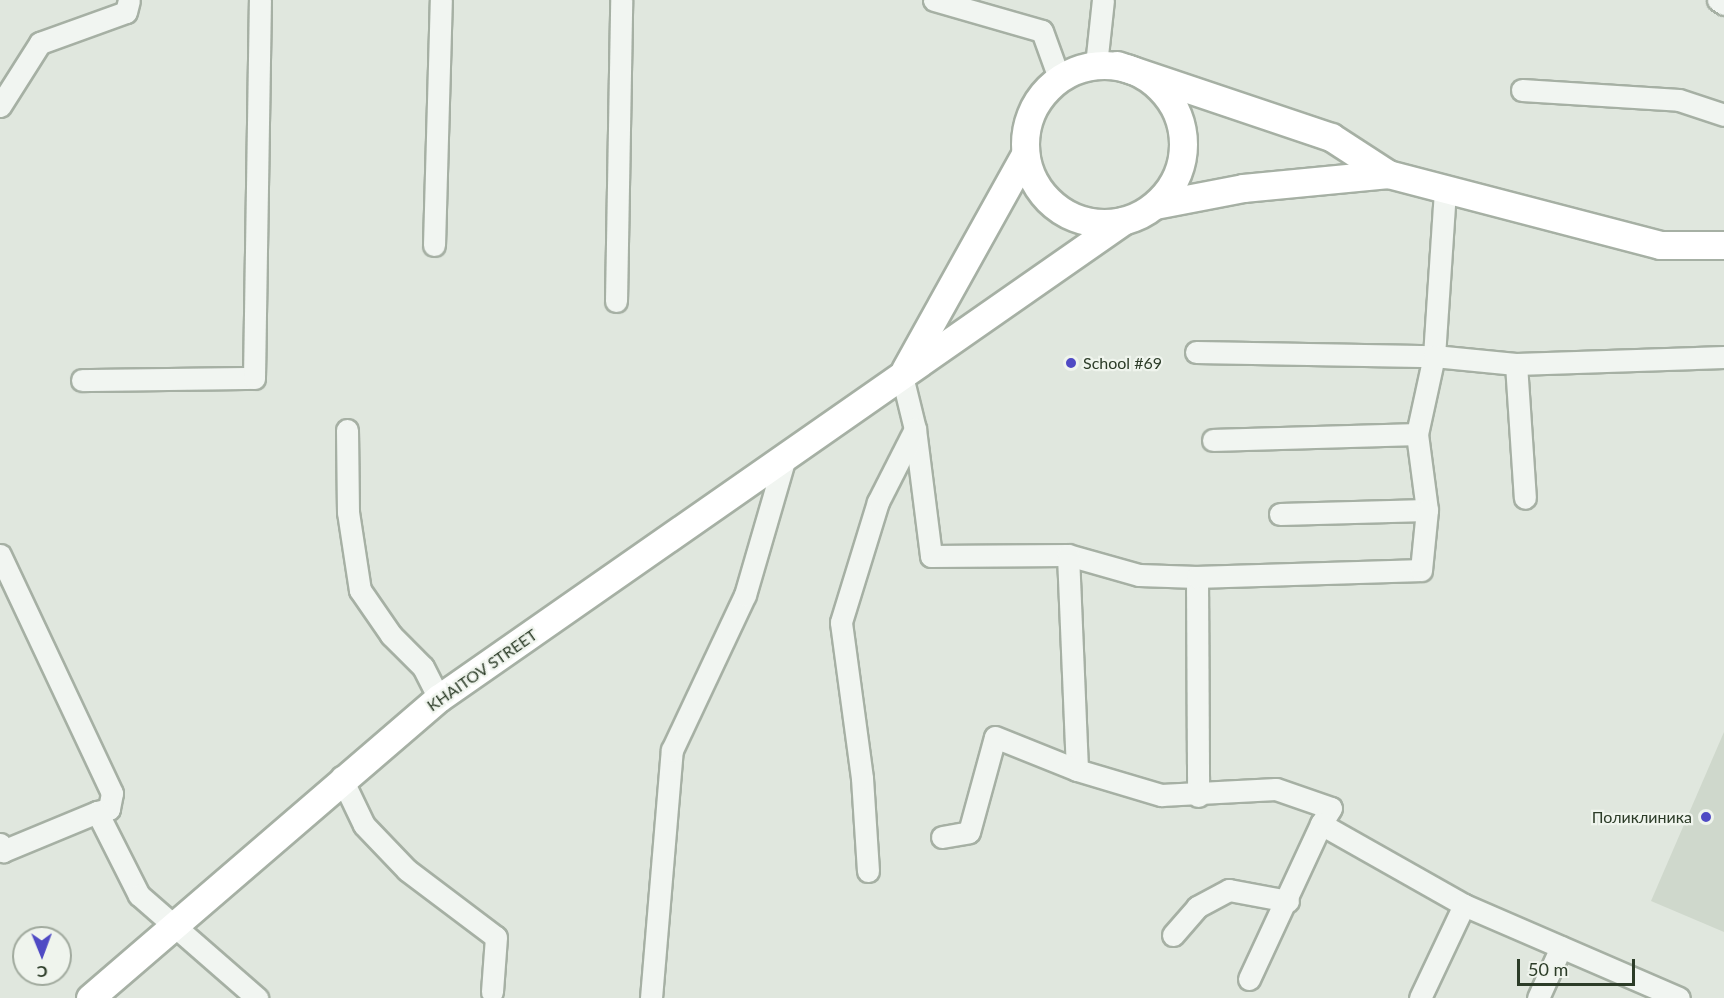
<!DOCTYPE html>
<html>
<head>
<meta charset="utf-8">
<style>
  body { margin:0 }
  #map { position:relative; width:1724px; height:998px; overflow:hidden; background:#e0e7de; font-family:Lato,sans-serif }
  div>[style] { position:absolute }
  .built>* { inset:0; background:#cfd8cc }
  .roads { filter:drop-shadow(2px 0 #a6b0a4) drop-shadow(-2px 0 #a6b0a4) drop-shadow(0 2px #a6b0a4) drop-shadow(0 -2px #a6b0a4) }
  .minor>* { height:21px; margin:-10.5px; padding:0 10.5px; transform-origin:10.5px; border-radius:10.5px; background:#f1f5f1 }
  .major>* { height:27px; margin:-13.5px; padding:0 13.5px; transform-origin:13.5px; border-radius:13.5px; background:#fff }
  .major>.ring { margin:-13.5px; padding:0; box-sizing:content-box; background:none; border:27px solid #fff; border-radius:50% }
  .dots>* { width:16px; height:16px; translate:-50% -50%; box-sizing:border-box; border:3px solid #eff4ed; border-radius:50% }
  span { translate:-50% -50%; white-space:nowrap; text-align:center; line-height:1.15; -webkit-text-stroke:4.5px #eff4ed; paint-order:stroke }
  .poi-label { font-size:16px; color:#2c3c28 }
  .left { translate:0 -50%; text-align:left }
  .right { translate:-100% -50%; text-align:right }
  .street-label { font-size:16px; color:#2c3c28 }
  .north { position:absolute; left:12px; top:926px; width:60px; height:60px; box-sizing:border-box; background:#eff4ed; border:2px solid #a1aa9e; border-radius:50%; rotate:179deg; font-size:16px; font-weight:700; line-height:24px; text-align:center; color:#2c3c28 }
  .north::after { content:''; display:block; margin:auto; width:21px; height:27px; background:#4f4ac4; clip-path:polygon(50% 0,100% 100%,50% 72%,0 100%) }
  .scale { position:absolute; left:1517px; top:959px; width:118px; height:27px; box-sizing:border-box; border:3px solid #2c3c28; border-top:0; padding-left:8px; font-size:18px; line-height:21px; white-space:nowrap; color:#2c3c28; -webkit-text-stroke:4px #eff4ed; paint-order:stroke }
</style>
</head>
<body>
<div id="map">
  <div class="built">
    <div style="clip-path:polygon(1724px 732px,1724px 932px,1651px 901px)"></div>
  </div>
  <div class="roads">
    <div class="minor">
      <div style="left:934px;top:0;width:112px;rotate:16deg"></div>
      <div style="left:1042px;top:31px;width:50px;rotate:70.1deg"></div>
      <div style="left:1718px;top:0;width:7px;rotate:34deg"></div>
      <div style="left:1096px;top:65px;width:65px;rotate:-83.9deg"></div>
      <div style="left:1522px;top:90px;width:157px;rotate:3.6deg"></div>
      <div style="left:1679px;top:100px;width:47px;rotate:18.4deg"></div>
      <div style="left:0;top:106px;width:75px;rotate:-57.6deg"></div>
      <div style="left:40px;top:43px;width:91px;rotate:-19.8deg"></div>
      <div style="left:126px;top:12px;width:12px;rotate:-76deg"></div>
      <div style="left:434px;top:245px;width:245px;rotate:-88.4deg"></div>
      <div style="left:616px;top:301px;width:301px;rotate:-89deg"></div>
      <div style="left:1196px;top:352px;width:238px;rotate:1deg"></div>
      <div style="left:1434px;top:356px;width:167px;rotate:-86.2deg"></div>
      <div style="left:1516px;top:364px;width:208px;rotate:-1.9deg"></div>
      <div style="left:902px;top:376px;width:55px;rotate:76.2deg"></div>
      <div style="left:915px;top:429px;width:128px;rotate:82.8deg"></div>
      <div style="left:931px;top:556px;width:137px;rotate:-0.4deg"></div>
      <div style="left:1068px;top:555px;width:74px;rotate:15.7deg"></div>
      <div style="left:1139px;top:575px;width:58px;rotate:2deg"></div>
      <div style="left:1197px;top:577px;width:219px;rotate:89.7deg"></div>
      <div style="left:82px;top:380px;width:172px;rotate:-0.7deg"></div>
      <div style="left:254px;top:378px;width:378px;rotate:-89.1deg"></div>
      <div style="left:347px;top:430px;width:82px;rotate:89.3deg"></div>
      <div style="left:348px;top:512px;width:79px;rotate:81.3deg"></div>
      <div style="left:360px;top:590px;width:55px;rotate:55.4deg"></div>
      <div style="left:391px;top:635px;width:45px;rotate:45deg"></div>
      <div style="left:423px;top:667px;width:35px;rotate:63deg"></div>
      <div style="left:1213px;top:440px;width:204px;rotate:-1.7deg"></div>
      <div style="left:1417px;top:434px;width:80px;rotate:-77.7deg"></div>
      <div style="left:1434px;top:356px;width:82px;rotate:5.6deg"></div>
      <div style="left:1516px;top:364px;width:134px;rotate:86.2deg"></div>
      <div style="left:1280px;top:514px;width:147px;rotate:-1.6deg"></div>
      <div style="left:1427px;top:510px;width:77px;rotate:-97.5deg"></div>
      <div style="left:0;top:555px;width:263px;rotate:64.8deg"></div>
      <div style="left:112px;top:793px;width:16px;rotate:101deg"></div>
      <div style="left:109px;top:809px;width:12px;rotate:166deg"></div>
      <div style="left:97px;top:812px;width:93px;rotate:63.2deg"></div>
      <div style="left:139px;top:895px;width:157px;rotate:41.1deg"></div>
      <div style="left:1068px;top:555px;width:215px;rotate:87.6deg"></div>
      <div style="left:1077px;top:770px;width:88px;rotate:16.6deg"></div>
      <div style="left:1161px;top:795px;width:115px;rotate:-3deg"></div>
      <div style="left:1276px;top:789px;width:58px;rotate:19.1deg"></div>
      <div style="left:1331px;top:808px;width:19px;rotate:122deg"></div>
      <div style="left:1321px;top:824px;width:164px;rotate:29.5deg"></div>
      <div style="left:1464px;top:905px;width:234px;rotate:23.4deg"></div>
      <div style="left:1197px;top:577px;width:224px;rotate:-1.8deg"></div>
      <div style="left:1421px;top:570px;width:60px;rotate:-84.3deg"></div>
      <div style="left:341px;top:777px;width:53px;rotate:64.4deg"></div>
      <div style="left:364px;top:825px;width:62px;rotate:46.3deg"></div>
      <div style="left:407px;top:870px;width:111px;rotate:37deg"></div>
      <div style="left:496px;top:937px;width:55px;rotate:94.2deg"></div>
      <div style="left:942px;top:837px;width:27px;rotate:-10deg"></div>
      <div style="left:969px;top:832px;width:98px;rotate:-74.7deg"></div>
      <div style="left:995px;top:737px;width:88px;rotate:21.9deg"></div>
      <div style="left:0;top:844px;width:8px;rotate:67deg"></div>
      <div style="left:3px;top:851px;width:102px;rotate:-22.5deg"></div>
      <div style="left:868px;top:871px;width:93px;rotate:-93.7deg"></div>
      <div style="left:862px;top:778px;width:157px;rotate:-97.7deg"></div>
      <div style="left:841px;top:622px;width:126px;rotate:-72.9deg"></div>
      <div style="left:878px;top:502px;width:82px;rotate:-63.1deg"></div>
      <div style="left:1173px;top:935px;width:37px;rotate:-49deg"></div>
      <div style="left:1197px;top:907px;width:36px;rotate:-28deg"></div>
      <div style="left:1229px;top:890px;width:60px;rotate:10.6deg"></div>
      <div style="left:1249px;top:979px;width:171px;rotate:-65.1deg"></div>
      <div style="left:651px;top:998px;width:249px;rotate:-85.2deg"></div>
      <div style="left:672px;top:750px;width:171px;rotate:-64.8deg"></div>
      <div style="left:745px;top:595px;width:140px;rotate:-73.8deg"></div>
      <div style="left:1420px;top:998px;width:103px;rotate:-64.7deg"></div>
      <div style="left:1538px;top:998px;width:56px;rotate:-65.7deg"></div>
    </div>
    <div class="major">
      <div style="left:1117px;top:65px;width:226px;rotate:18.6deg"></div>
      <div style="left:1331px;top:137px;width:68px;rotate:33deg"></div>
      <div style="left:1388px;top:174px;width:281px;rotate:14.6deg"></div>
      <div style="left:1660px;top:245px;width:64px"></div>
      <div class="ring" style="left:1025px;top:65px;width:131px;height:131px"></div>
      <div style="left:1155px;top:205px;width:90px;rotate:-10.9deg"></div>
      <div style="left:1243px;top:188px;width:146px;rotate:-5.5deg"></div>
      <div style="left:905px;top:370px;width:247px;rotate:-60.9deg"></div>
      <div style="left:90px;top:998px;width:460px;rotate:-40.7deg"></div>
      <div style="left:439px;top:698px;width:834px;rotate:-34.89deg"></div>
    </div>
  </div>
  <div class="dots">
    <div style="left:1071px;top:363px;background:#4f4ac4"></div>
    <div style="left:1706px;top:817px;background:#4f4ac4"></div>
  </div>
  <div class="poi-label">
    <span class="left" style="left:1083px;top:363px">School #69</span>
    <span class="right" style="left:1692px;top:817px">Поликлиника</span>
  </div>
  <div class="street-label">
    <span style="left:482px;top:670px;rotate:-35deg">KHAITOV STREET</span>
  </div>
  <div class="north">С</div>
  <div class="scale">50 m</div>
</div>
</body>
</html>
